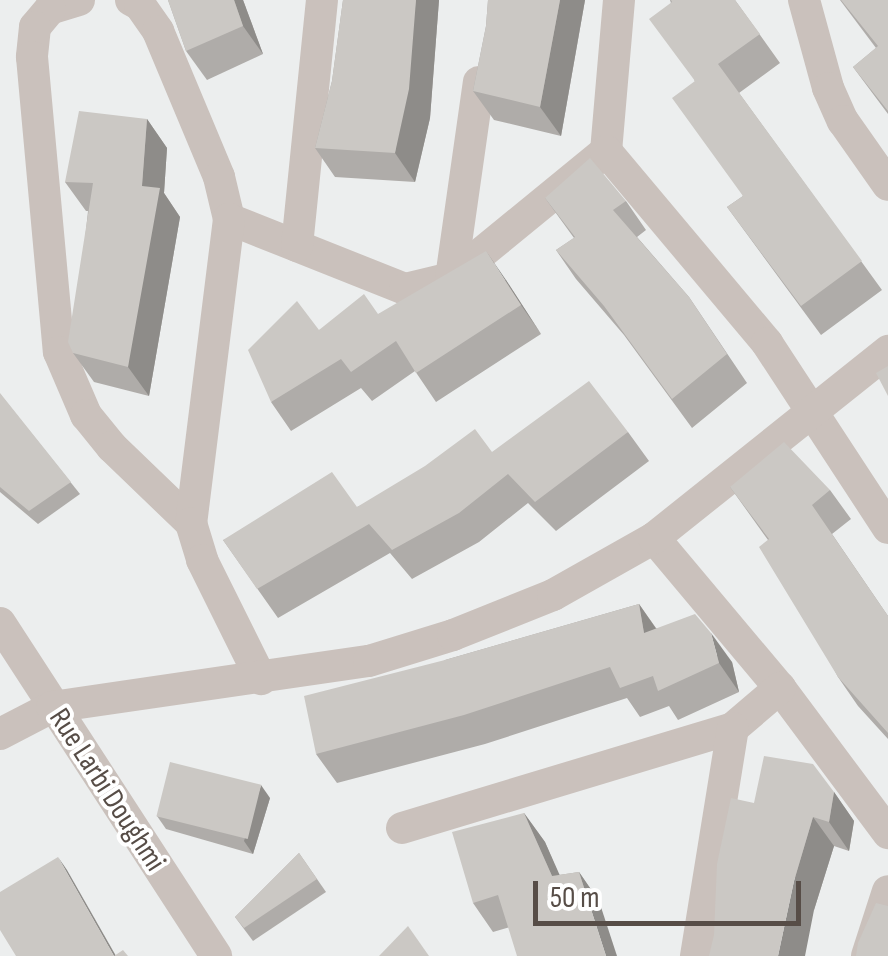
<!DOCTYPE html>
<html>
<head>
<meta charset="utf-8">
<style>
  body { margin:0 }
  #map { position:relative; width:888px; height:956px; overflow:hidden; background:#eceeee; font-family:"Sofia Sans Condensed",sans-serif }
  div>[style] { position:absolute }
  .street>* { height:32px; margin:-16px; padding:0 16px; transform-origin:16px; border-radius:16px; background:#cac1bc }
  .wall>* { inset:0; background:#afaca9 }
  .shaded-wall>* { inset:0; background:#8e8c89 }
  .building>* { inset:0; background:#cbc8c4; transform-origin:0 0 }
  span { translate:-50% -50%; white-space:nowrap; text-align:center; line-height:1.15; -webkit-text-stroke:8px #fff; paint-order:stroke }
  .street-label { font-size:30px; color:#574d47 }
  .scale { position:absolute; left:533px; top:881px; width:268px; height:45px; box-sizing:border-box; border:5px solid #574d47; border-top:0; padding-left:12px; font-size:30px; line-height:35px; white-space:nowrap; color:#574d47; -webkit-text-stroke:8px #fff; paint-order:stroke }
</style>
</head>
<body>
<div id="map">
  <div class="street">
    <div style="left:79px;top:0;width:30px;rotate:163deg"></div>
    <div style="left:50px;top:9px;width:23px;rotate:130deg"></div>
    <div style="left:35px;top:27px;width:30px;rotate:96deg"></div>
    <div style="left:32px;top:57px;width:296px;rotate:84.8deg"></div>
    <div style="left:59px;top:352px;width:69px;rotate:66.8deg"></div>
    <div style="left:86px;top:415px;width:41px;rotate:50.9deg"></div>
    <div style="left:112px;top:447px;width:110px;rotate:43.9deg"></div>
    <div style="left:131px;top:0;width:10px;rotate:29deg"></div>
    <div style="left:140px;top:5px;width:32px;rotate:55deg"></div>
    <div style="left:158px;top:31px;width:158px;rotate:67.3deg"></div>
    <div style="left:219px;top:177px;width:43px;rotate:76.6deg"></div>
    <div style="left:229px;top:219px;width:189px;rotate:21.7deg"></div>
    <div style="left:405px;top:289px;width:47px;rotate:-13.4deg"></div>
    <div style="left:451px;top:278px;width:200px;rotate:-39.3deg"></div>
    <div style="left:619px;top:0;width:152px;rotate:94.9deg"></div>
    <div style="left:606px;top:151px;width:251px;rotate:50deg"></div>
    <div style="left:767px;top:343px;width:221px;rotate:56.8deg"></div>
    <div style="left:804px;top:0;width:91px;rotate:74.7deg"></div>
    <div style="left:828px;top:88px;width:36px;rotate:66deg"></div>
    <div style="left:843px;top:121px;width:78px;rotate:54.9deg"></div>
    <div style="left:229px;top:219px;width:306px;rotate:97.1deg"></div>
    <div style="left:191px;top:523px;width:39px;rotate:73deg"></div>
    <div style="left:202px;top:560px;width:133px;rotate:63.6deg"></div>
    <div style="left:297px;top:246px;width:247px;rotate:-84.2deg"></div>
    <div style="left:451px;top:278px;width:198px;rotate:-81.9deg"></div>
    <div style="left:654px;top:538px;width:196px;rotate:50deg"></div>
    <div style="left:780px;top:688px;width:181px;rotate:53.3deg"></div>
    <div style="left:0;top:623px;width:397px;rotate:57deg"></div>
    <div style="left:0;top:734px;width:59px;rotate:-27.4deg"></div>
    <div style="left:52px;top:707px;width:320px;rotate:-8.3deg"></div>
    <div style="left:369px;top:661px;width:88px;rotate:-17.2deg"></div>
    <div style="left:453px;top:635px;width:108px;rotate:-21.8deg"></div>
    <div style="left:553px;top:595px;width:116px;rotate:-29.4deg"></div>
    <div style="left:654px;top:538px;width:300px;rotate:-38.6deg"></div>
    <div style="left:402px;top:828px;width:346px;rotate:-16.8deg"></div>
    <div style="left:733px;top:728px;width:62px;rotate:-40.4deg"></div>
    <div style="left:696px;top:956px;width:231px;rotate:-80.8deg"></div>
    <div style="left:867px;top:956px;width:68px;rotate:-72.1deg"></div>
  </div>
  <div class="wall">
    <div style="clip-path:polygon(168px 0,243px 0,263px 54px,207px 80px,186px 51px)"></div>
    <div style="clip-path:polygon(343px 0,439px 0,430px 118px,415px 182px,335px 177px,315px 148px,332px 81px)"></div>
    <div style="clip-path:polygon(488px 0,585px 0,561px 136px,494px 120px,473px 91px,486px 26px)"></div>
    <div style="clip-path:polygon(670px 0,735px 0,780px 63px,739px 93px,882px 290px,821px 335px,727px 207px,743px 196px,695px 82px)"></div>
    <div style="clip-path:polygon(840px 0,888px 0,888px 114px,853px 67px,876px 48px)"></div>
    <div style="clip-path:polygon(147px 119px,167px 148px,164px 193px,180px 217px,149px 396px,94px 382px,73px 353px,88px 211px,86px 211px,65px 182px)"></div>
    <div style="clip-path:polygon(545px 198px,626px 201px,646px 230px,637px 237px,689px 297px,747px 383px,692px 428px,624px 335px,576px 279px,556px 250px,574px 238px)"></div>
    <div style="clip-path:polygon(506px 280px,541px 334px,436px 402px,415px 371px,372px 401px,361px 388px,291px 431px,271px 402px,319px 330px)"></div>
    <div style="clip-path:polygon(0 394px,80px 494px,38px 524px,0 492px)"></div>
    <div style="clip-path:polygon(628px 432px,649px 461px,556px 531px,528px 503px,479px 542px,412px 579px,390px 553px,278px 618px,223px 540px,357px 507px,492px 452px)"></div>
    <div style="clip-path:polygon(730px 487px,830px 490px,851px 519px,832px 534px,888px 616px,888px 739px,858px 706px,838px 677px,768px 540px)"></div>
    <div style="clip-path:polygon(639px 604px,656px 628px,732px 662px,739px 692px,678px 720px,669px 706px,640px 717px,627px 698px,485px 744px,337px 783px,316px 754px,445px 660px)"></div>
    <div style="clip-path:polygon(834px 792px,854px 821px,849px 851px,834px 846px,814px 910px,754px 803px)"></div>
    <div style="clip-path:polygon(270px 798px,253px 854px,166px 829px,157px 816px)"></div>
    <div style="clip-path:polygon(524px 813px,545px 842px,559px 875px,579px 872px,599px 901px,493px 932px,473px 903px)"></div>
    <div style="clip-path:polygon(299px 853px,326px 892px,253px 941px,235px 917px)"></div>
  </div>
  <div class="shaded-wall">
    <div style="clip-path:polygon(234px 0,243px 0,263px 54px,243px 26px)"></div>
    <div style="clip-path:polygon(416px 0,439px 0,430px 118px,415px 182px,395px 153px)"></div>
    <div style="clip-path:polygon(560px 0,585px 0,561px 136px,540px 107px)"></div>
    <div style="clip-path:polygon(147px 119px,167px 148px,164px 193px,180px 217px,149px 396px,128px 367px)"></div>
    <div style="clip-path:polygon(486px 251px,506px 280px,541px 334px,521px 305px)"></div>
    <div style="clip-path:polygon(639px 604px,659px 633px,644px 633px)"></div>
    <div style="clip-path:polygon(711px 633px,732px 662px,739px 692px,719px 663px)"></div>
    <div style="clip-path:polygon(261px 785px,270px 798px,253px 854px,244px 841px)"></div>
    <div style="clip-path:polygon(834px 792px,854px 821px,849px 851px,829px 822px)"></div>
    <div style="clip-path:polygon(524px 813px,545px 842px,573px 905px,552px 876px)"></div>
    <div style="clip-path:polygon(813px 817px,834px 846px,814px 910px,805px 956px,778px 956px,794px 881px)"></div>
    <div style="clip-path:polygon(58px 857px,67px 870px,116px 956px,114px 956px)"></div>
    <div style="clip-path:polygon(579px 872px,599px 901px,617px 956px,606px 956px)"></div>
  </div>
  <div class="building">
    <div style="clip-path:polygon(168px 0,234px 0,243px 26px,186px 51px)"></div>
    <div style="clip-path:polygon(343px 0,416px 0,409px 89px,395px 153px,315px 148px,332px 81px)"></div>
    <div style="clip-path:polygon(488px 0,560px 0,540px 107px,473px 91px,486px 26px)"></div>
    <div style="clip-path:polygon(671px 0,735px 0,760px 34px,718px 64px,862px 261px,801px 306px,727px 207px,743px 196px,672px 98px,695px 81px,649px 19px,672px 2px)"></div>
    <div style="clip-path:polygon(841px 0,888px 0,888px 111px,853px 67px,878px 46px)"></div>
    <div style="clip-path:polygon(79px 111px,147px 119px,142px 186px,160px 188px,128px 367px,73px 353px,68px 342px,93px 183px,65px 182px)"></div>
    <div style="clip-path:polygon(590px 158px,626px 201px,613px 210px,689px 297px,727px 354px,672px 399px,604px 306px,556px 250px,575px 237px,545px 198px)"></div>
    <div style="clip-path:polygon(486px 251px,521px 305px,416px 373px,396px 341px,351px 372px,341px 359px,271px 402px,248px 350px,297px 301px,319px 330px,364px 294px,378px 314px)"></div>
    <div style="clip-path:polygon(888px 366px,888px 396px,876px 373px)"></div>
    <div style="clip-path:polygon(589px 381px,628px 432px,535px 502px,508px 474px,459px 513px,392px 550px,369px 524px,257px 589px,223px 540px,332px 472px,357px 507px,425px 466px,475px 429px,492px 452px)"></div>
    <div style="clip-path:polygon(0 393px,71px 482px,29px 511px,0 487px)"></div>
    <div style="clip-path:polygon(784px 442px,830px 490px,812px 505px,888px 616px,888px 733px,838px 677px,759px 547px,769px 539px,730px 487px)"></div>
    <div style="clip-path:polygon(639px 604px,644px 633px,695px 614px,711px 633px,719px 663px,658px 691px,653px 676px,620px 688px,610px 667px,464px 715px,316px 754px,304px 696px,445px 660px)"></div>
    <div style="clip-path:polygon(764px 756px,813px 764px,834px 792px,829px 822px,813px 817px,794px 881px,778px 956px,709px 956px,714px 935px,717px 864px,731px 798px,754px 803px)"></div>
    <div style="left:170px;top:762px;width:94px;height:56px;rotate:14deg"></div>
    <div style="clip-path:polygon(524px 813px,552px 876px,579px 872px,606px 956px,517px 956px,498px 895px,473px 903px,452px 832px)"></div>
    <div style="clip-path:polygon(299px 853px,317px 879px,244px 928px,235px 917px)"></div>
    <div style="clip-path:polygon(58px 857px,114px 956px,123px 950px,128px 956px,16px 956px,0 930px,0 892px)"></div>
    <div style="clip-path:polygon(876px 903px,888px 906px,888px 956px,856px 956px,858px 943px)"></div>
    <div style="clip-path:polygon(408px 926px,429px 956px,379px 956px)"></div>
  </div>
  <div class="street-label">
    <span style="left:107px;top:790px;rotate:57deg">Rue Larbi Doughmi</span>
  </div>
  <div class="scale">50 m</div>
</div>
</body>
</html>
